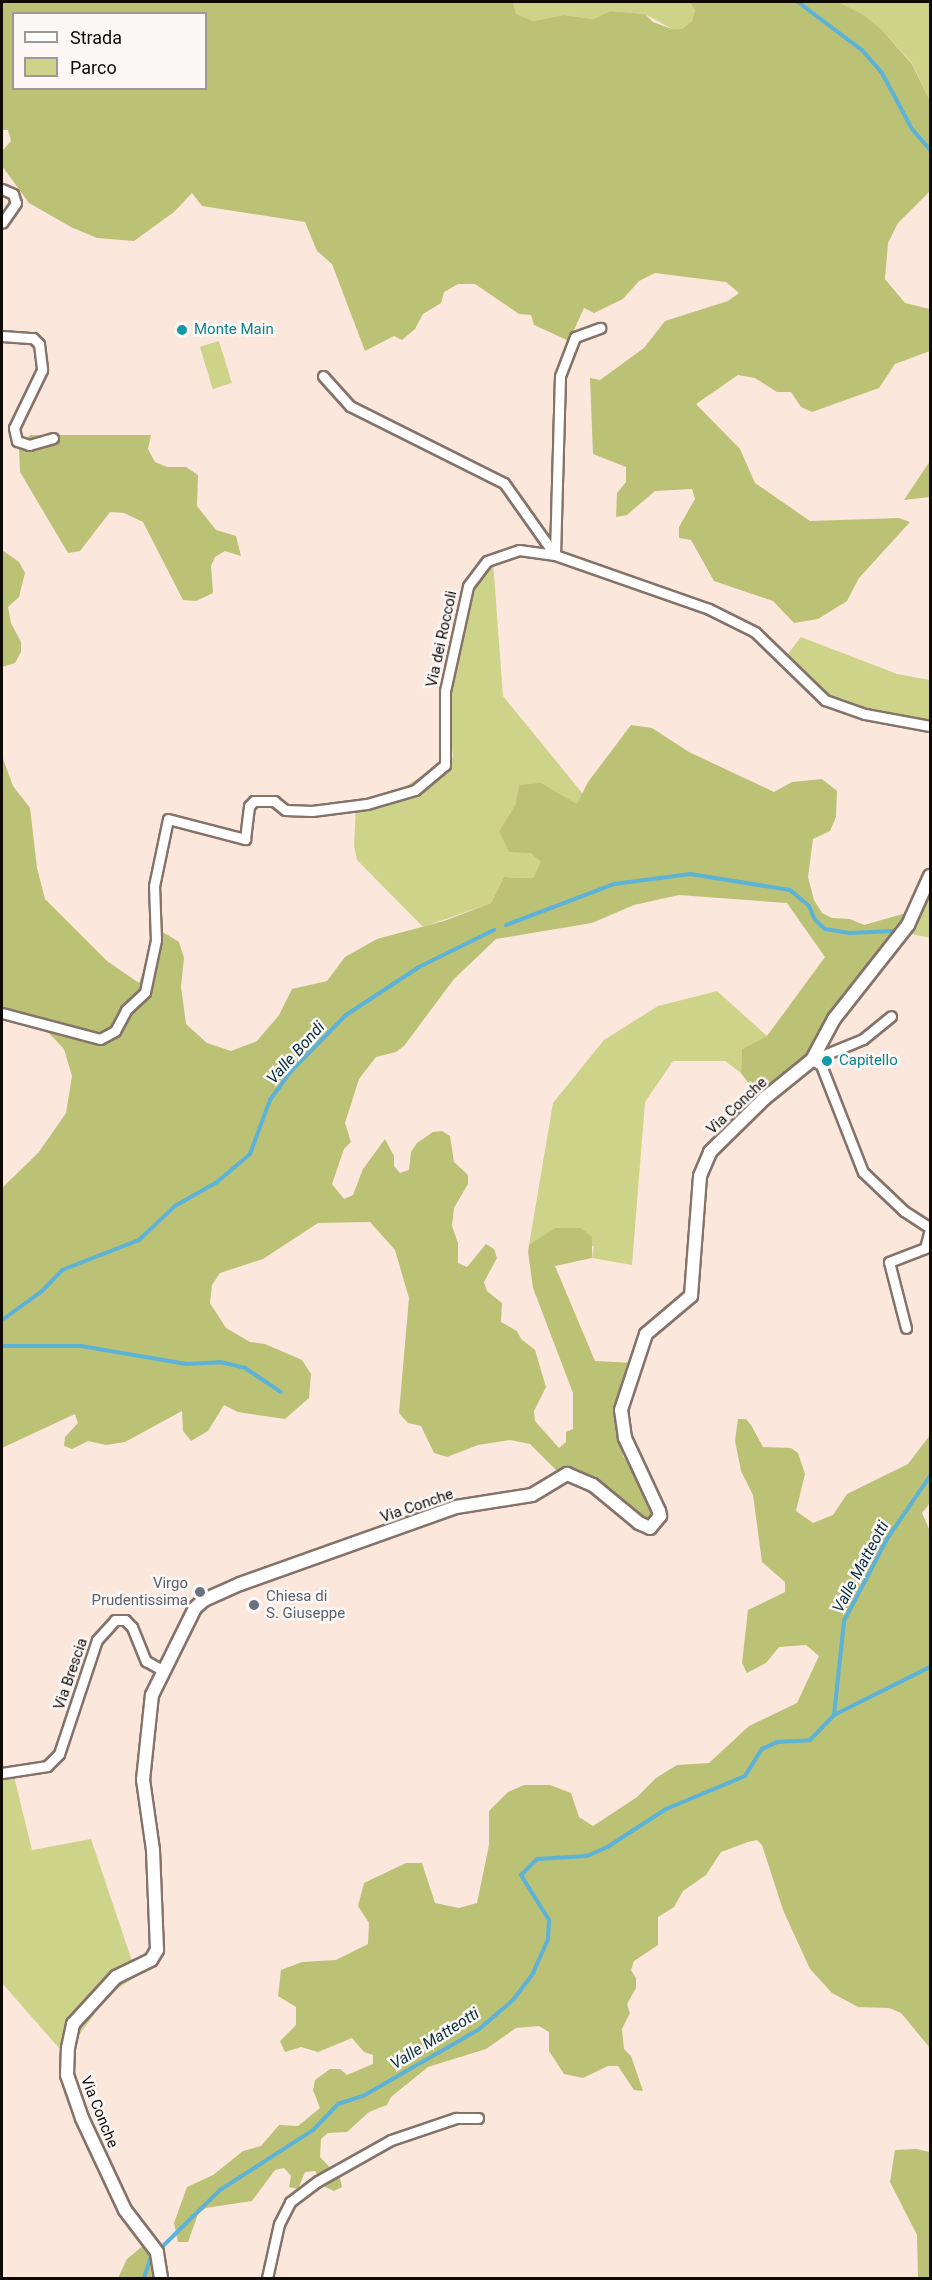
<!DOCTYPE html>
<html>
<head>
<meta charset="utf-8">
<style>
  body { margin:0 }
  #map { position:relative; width:932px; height:2280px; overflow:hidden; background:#fce7dd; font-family:Roboto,sans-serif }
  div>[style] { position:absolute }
  .green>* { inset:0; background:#cdd489; transform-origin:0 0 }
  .forest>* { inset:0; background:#bbc276 }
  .stream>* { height:4px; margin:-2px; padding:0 2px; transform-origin:2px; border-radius:2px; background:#5db2d7 }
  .roads { filter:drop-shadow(2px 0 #85736a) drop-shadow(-2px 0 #85736a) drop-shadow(0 2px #85736a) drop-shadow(0 -2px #85736a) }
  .minor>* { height:9px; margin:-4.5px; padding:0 4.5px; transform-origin:4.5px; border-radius:4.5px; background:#fff }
  .tertiary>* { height:12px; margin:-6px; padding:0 6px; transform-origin:6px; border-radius:6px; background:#fff }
  .dots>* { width:16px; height:16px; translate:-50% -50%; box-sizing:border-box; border:3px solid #fcf8f6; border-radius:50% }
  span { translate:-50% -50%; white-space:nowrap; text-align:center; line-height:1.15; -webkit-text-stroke:5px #fcf8f6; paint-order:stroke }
  .culture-label { font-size:15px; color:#0d838f }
  .left { translate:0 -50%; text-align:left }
  .street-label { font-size:15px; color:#100a07 }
  .worship-label { font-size:15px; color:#5b616d }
  .right { translate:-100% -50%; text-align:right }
  .water-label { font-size:16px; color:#083040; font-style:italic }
  .frame { position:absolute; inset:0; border:3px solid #100a07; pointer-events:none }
  .legend { position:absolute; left:12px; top:12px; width:195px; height:78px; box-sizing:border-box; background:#fcf8f6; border:2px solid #9e9996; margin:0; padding:8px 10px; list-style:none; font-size:18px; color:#100a07 }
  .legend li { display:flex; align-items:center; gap:12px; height:30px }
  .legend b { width:30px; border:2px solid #9e9996 }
</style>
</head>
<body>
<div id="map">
  <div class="green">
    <div style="clip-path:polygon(513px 2px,689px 2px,695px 10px,692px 21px,682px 29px,672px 29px,645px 14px,610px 11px,595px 19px,563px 15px,534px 21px,516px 14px)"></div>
    <div style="clip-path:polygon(838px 2px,930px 2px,930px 101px,912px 63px,882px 30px)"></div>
    <div style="left:219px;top:341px;width:44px;height:20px;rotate:73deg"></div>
    <div style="clip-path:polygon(493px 561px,503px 696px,583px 794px,577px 805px,553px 790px,519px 785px,515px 805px,499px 831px,542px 862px,533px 878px,504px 877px,491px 903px,423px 927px,357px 860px,354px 846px,356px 803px,375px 805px,453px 757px,445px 687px,478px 581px)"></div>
    <div style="clip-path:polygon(801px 637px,897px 674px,930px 680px,930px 728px,865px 717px,816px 699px,780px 664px)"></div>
    <div style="clip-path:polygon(930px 879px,930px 938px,903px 932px)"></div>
    <div style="clip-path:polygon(717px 991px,767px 1036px,742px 1049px,741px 1073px,725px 1061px,673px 1061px,645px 1102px,632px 1265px,592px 1258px,594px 1246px,529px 1245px,553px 1103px,604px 1040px,658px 1006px)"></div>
    <div style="clip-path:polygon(13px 1772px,32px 1850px,91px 1839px,137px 1976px,108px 1995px,65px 2055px,2px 1983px,2px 1773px)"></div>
  </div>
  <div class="forest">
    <div style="clip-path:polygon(evenodd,2px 2px,513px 2px,516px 14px,534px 21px,563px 15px,594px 19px,610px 11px,645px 14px,653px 22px,672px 29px,682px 29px,692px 21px,695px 10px,689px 2px,838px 2px,862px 14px,882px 30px,912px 64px,930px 101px,930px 191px,898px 223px,888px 243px,885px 279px,905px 303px,930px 309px,930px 351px,895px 364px,879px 388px,812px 412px,801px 407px,791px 392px,777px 392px,755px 378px,738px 375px,696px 404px,740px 449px,755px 483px,810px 521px,899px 518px,910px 522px,859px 578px,847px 601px,818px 619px,794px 623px,773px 601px,714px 581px,691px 540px,679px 538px,679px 527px,695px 499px,692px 489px,655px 491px,627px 515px,616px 517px,617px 493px,626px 482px,626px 467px,593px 454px,590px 378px,600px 380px,644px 348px,665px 321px,728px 301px,739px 293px,726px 282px,655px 273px,639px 281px,623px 299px,594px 313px,584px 308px,569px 341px,534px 325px,531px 315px,519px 314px,475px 284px,458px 284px,444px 292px,441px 303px,423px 314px,415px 329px,402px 340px,394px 336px,365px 351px,332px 264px,317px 251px,305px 222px,202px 206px,192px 193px,174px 212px,134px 241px,97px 238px,71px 227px,29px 203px,2px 166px,2px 151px,11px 141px,8px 130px,2px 130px,2px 2px,14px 14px,206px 14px,206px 88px,14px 88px,14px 14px)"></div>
    <div style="clip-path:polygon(30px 435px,151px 435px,148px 449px,155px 462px,167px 467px,186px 467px,198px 475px,197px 506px,216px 530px,236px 536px,241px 556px,225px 551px,215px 557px,211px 566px,213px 593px,196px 601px,183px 600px,143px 522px,124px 513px,110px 512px,80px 551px,68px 553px,20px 472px,19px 448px)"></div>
    <div style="clip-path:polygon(930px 461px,930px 497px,904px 500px)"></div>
    <div style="clip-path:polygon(2px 550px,19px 562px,25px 573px,19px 597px,8px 607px,11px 623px,21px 642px,21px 652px,15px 663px,2px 667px)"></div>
    <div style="clip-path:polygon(631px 725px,652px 728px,689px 752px,774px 792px,792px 782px,822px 779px,837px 791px,836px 817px,830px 831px,813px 839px,808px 877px,814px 900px,822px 913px,832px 918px,850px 919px,864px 925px,913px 911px,903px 932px,816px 1059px,763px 1103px,741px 1073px,742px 1049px,767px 1036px,825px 957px,787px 903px,679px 895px,634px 905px,592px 923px,496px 939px,454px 979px,404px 1046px,396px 1052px,376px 1057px,359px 1079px,345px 1123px,351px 1142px,344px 1149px,332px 1184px,344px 1199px,353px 1195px,363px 1169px,385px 1139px,394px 1156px,394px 1166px,400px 1173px,409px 1170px,411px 1152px,417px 1143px,433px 1132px,442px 1131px,450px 1136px,454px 1162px,468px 1175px,468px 1184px,454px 1208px,452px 1226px,458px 1243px,458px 1263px,467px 1267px,486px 1244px,494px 1249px,497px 1258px,484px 1282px,487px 1291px,502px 1303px,501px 1322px,517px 1331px,521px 1339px,535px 1350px,546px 1387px,534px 1411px,535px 1421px,559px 1448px,566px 1442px,566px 1432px,573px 1429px,573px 1393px,533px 1288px,528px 1252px,529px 1245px,555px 1228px,581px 1228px,592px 1237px,592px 1258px,555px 1266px,595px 1361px,635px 1363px,623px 1414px,623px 1456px,658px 1506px,649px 1531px,640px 1531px,580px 1483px,564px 1478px,530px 1444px,510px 1440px,478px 1445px,447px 1457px,434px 1453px,421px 1426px,408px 1423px,399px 1413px,409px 1298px,395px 1250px,370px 1222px,318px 1223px,263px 1259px,220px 1273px,212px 1285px,210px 1303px,226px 1328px,250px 1342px,265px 1344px,302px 1360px,311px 1374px,309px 1398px,285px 1419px,238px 1412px,224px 1405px,208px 1431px,191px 1441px,183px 1431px,182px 1411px,125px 1442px,106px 1445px,88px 1441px,72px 1449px,64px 1446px,65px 1437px,78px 1423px,75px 1414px,2px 1448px,2px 1188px,39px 1152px,66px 1113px,72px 1076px,64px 1049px,44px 1028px,2px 1016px,2px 756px,13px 786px,30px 808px,37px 868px,45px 899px,107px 961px,139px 983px,158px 929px,179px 942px,184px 958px,181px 987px,186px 1024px,207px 1043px,231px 1051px,257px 1041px,279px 1015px,292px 989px,327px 981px,345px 957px,377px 939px,444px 921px,491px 903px,504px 877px,533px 878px,541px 862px,530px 853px,509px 852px,499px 831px,515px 805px,519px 785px,541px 783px,577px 804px,588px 782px)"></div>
    <div style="clip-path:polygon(738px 1419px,746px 1419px,751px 1425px,763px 1447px,791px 1448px,798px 1453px,805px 1474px,796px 1511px,813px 1523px,833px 1515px,847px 1494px,908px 1464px,930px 1435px,930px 1503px,922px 1513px,930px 1531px,930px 2048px,901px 2013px,889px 2008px,858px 2007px,832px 1993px,810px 1969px,783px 1910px,762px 1845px,757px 1840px,748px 1842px,721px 1852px,706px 1875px,683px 1891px,674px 1907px,658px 1917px,658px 1945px,634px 1961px,631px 1970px,636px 1978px,636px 1988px,627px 2004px,630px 2013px,622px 2029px,624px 2049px,631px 2056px,643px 2091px,634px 2090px,618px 2066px,608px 2066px,583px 2078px,564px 2074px,549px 2051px,549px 2032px,539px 2026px,516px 2028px,486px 2049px,428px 2067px,391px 2097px,387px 2105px,369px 2112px,347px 2132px,328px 2133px,321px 2139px,320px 2157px,340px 2178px,342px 2187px,334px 2191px,325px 2187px,315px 2171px,305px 2172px,298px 2189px,289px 2187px,291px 2176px,284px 2168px,275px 2170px,252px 2201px,206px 2208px,198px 2214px,188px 2242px,178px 2242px,174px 2223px,187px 2187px,213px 2175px,243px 2151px,261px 2146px,279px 2125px,298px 2126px,320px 2108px,313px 2090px,315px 2080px,330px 2069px,340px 2069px,347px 2075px,373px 2064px,373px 2055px,364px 2052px,352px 2038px,318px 2052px,301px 2047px,285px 2052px,280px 2041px,296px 2025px,296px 2007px,278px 1996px,281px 1970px,302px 1962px,336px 1960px,368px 1944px,369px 1923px,358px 1906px,364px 1883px,406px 1863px,422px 1863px,435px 1903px,459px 1908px,477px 1903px,489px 1845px,489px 1811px,508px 1792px,524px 1785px,550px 1785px,571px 1793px,579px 1817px,593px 1826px,637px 1797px,656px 1778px,677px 1765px,709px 1763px,749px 1726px,797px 1703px,819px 1656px,806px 1645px,779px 1647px,766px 1663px,747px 1673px,742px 1663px,748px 1610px,785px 1592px,785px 1582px,762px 1562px,753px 1495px,741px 1471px,735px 1441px)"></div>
    <div style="clip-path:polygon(916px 2149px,930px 2152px,930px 2278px,918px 2278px,917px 2235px,890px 2182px,895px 2150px)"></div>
    <div style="clip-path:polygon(145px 2244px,166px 2278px,118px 2278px,127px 2259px)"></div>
  </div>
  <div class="stream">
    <div style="left:798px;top:2px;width:80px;rotate:36.9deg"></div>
    <div style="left:862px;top:50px;width:30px;rotate:49deg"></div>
    <div style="left:882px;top:73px;width:64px;rotate:61.8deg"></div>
    <div style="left:912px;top:129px;width:28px;rotate:49deg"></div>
    <div style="left:506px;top:925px;width:116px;rotate:-20.8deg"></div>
    <div style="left:614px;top:884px;width:77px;rotate:-7.5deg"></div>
    <div style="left:690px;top:874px;width:101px;rotate:9.1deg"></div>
    <div style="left:790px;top:890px;width:25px;rotate:40deg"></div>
    <div style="left:809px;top:906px;width:15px;rotate:67deg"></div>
    <div style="left:815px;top:920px;width:13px;rotate:42deg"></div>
    <div style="left:825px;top:929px;width:25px;rotate:9deg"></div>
    <div style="left:850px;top:933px;width:43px;rotate:-2.7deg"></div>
    <div style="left:2px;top:1320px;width:49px;rotate:-35.9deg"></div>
    <div style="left:42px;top:1291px;width:29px;rotate:-46deg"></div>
    <div style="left:62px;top:1270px;width:83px;rotate:-21.3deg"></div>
    <div style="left:139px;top:1240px;width:50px;rotate:-43.4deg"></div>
    <div style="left:175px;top:1206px;width:48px;rotate:-29.7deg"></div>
    <div style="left:217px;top:1182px;width:43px;rotate:-40.3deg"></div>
    <div style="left:250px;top:1154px;width:58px;rotate:-69.7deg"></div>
    <div style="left:270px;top:1100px;width:37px;rotate:-54deg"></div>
    <div style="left:292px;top:1070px;width:77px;rotate:-45.5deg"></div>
    <div style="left:346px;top:1015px;width:87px;rotate:-33.3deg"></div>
    <div style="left:419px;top:967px;width:84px;rotate:-26.3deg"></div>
    <div style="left:2px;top:1346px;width:79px"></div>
    <div style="left:81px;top:1346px;width:107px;rotate:9.7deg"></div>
    <div style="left:186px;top:1364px;width:34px;rotate:-3deg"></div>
    <div style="left:220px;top:1362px;width:26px;rotate:13deg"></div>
    <div style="left:245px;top:1368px;width:43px;rotate:33.7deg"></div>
    <div style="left:834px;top:1715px;width:95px;rotate:-83.9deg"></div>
    <div style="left:844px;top:1621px;width:93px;rotate:-62.3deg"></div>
    <div style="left:887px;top:1539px;width:76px;rotate:-55.7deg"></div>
    <div style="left:164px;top:2245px;width:78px;rotate:-44.5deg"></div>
    <div style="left:220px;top:2190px;width:111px;rotate:-32.8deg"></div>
    <div style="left:313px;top:2130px;width:36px;rotate:-46deg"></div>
    <div style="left:338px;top:2104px;width:26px;rotate:-18deg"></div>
    <div style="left:363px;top:2096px;width:133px;rotate:-29.9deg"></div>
    <div style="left:478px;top:2030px;width:46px;rotate:-40.6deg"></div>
    <div style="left:513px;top:2000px;width:34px;rotate:-53deg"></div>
    <div style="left:533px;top:1973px;width:37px;rotate:-66deg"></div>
    <div style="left:548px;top:1939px;width:19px;rotate:-87deg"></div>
    <div style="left:549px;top:1920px;width:53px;rotate:-121.9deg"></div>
    <div style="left:521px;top:1875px;width:23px;rotate:-45deg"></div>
    <div style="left:537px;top:1859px;width:50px;rotate:-3.4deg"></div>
    <div style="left:587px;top:1856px;width:24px;rotate:-24deg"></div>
    <div style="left:609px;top:1846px;width:68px;rotate:-33deg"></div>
    <div style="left:666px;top:1809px;width:86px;rotate:-22.7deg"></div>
    <div style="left:745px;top:1776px;width:32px;rotate:-58deg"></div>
    <div style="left:762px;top:1749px;width:17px;rotate:-25deg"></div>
    <div style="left:777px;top:1742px;width:33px;rotate:-3deg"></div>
    <div style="left:810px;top:1740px;width:35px;rotate:-46deg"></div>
    <div style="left:834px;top:1715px;width:107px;rotate:-26.6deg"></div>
    <div style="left:144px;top:2278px;width:22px;rotate:-72deg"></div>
  </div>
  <div class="roads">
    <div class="minor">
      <div style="left:2px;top:189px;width:12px;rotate:24deg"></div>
      <div style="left:13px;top:194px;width:9px;rotate:72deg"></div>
      <div style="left:16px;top:203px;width:24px;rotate:125deg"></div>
      <div style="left:2px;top:336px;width:31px;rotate:4deg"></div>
      <div style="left:33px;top:338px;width:8px;rotate:45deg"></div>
      <div style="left:39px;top:344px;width:26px;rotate:83deg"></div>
      <div style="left:42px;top:370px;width:64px;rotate:115.8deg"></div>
      <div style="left:14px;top:428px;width:13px;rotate:77deg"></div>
      <div style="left:17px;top:441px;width:13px;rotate:18deg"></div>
      <div style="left:29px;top:445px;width:25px;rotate:-16deg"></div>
      <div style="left:323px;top:376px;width:40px;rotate:48deg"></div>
      <div style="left:350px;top:406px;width:172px;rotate:26.6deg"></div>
      <div style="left:504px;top:483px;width:88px;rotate:54.7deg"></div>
      <div style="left:555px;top:555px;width:179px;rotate:-88.4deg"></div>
      <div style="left:560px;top:376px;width:42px;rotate:-69deg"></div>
      <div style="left:575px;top:337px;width:27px;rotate:-20deg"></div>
      <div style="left:2px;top:1013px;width:101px;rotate:14.9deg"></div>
      <div style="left:100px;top:1039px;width:17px;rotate:-28deg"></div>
      <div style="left:115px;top:1031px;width:24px;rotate:-62deg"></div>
      <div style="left:126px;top:1010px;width:26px;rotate:-43deg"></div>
      <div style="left:145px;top:992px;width:53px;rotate:-78.1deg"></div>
      <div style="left:156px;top:940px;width:54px;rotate:-92.1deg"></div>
      <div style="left:154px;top:886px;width:68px;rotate:-78.2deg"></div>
      <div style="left:168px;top:819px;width:80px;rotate:14.6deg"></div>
      <div style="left:245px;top:839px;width:33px;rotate:-83deg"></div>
      <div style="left:249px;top:806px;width:7px;rotate:-45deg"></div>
      <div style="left:254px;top:801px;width:20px"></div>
      <div style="left:274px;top:801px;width:14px;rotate:39deg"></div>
      <div style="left:285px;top:810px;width:27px;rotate:2deg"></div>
      <div style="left:312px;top:811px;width:55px;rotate:-7.3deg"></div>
      <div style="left:367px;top:804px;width:50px;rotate:-16.3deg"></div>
      <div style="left:415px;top:790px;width:39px;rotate:-40deg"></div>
      <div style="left:445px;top:765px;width:74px;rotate:-90deg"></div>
      <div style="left:445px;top:691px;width:107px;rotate:-77.6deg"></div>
      <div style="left:468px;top:586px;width:31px;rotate:-53deg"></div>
      <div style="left:487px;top:561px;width:34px;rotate:-19deg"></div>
      <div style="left:519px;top:550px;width:36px;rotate:8deg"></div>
      <div style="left:555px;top:555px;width:163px;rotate:19.3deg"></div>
      <div style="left:709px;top:609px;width:51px;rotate:26.6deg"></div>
      <div style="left:755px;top:632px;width:98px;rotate:44.2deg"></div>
      <div style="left:825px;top:700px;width:42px;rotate:19.3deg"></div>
      <div style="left:865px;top:714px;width:66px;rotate:10.5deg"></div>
      <div style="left:812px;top:1060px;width:10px;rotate:29deg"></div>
      <div style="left:821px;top:1065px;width:115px;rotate:68.6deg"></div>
      <div style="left:863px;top:1172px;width:57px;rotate:43.6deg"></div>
      <div style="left:904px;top:1211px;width:31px;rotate:33deg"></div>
      <div style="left:812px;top:1060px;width:55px;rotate:-22.4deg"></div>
      <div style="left:863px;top:1039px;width:36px;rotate:-39deg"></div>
      <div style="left:906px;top:1328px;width:68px;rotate:-104.4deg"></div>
      <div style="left:889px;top:1262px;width:39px;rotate:-21deg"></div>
      <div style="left:925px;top:1248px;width:20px;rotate:-75deg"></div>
      <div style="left:2px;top:1773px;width:46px;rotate:-8.8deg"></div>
      <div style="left:47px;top:1766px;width:17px;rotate:-45deg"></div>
      <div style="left:59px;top:1754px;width:120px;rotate:-71.6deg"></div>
      <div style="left:97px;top:1640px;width:27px;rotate:-48deg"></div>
      <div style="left:115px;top:1620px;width:10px"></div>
      <div style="left:125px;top:1620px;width:10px;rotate:45deg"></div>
      <div style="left:132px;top:1627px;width:37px;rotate:68deg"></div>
      <div style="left:146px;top:1661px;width:18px;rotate:29deg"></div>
      <div style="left:267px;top:2278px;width:55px;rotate:-77.5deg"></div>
      <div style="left:279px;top:2224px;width:25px;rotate:-63deg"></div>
      <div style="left:290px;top:2202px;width:35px;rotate:-37deg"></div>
      <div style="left:318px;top:2181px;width:84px;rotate:-29.3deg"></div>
      <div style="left:391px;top:2140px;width:69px;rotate:-18.7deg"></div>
      <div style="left:456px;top:2118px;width:22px"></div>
    </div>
    <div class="tertiary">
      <div style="left:161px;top:2278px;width:26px;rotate:-99deg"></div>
      <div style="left:157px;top:2252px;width:53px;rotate:-127.3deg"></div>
      <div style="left:125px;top:2210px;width:102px;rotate:-115.1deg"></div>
      <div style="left:82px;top:2118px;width:46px;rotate:-109.2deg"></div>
      <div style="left:67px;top:2075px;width:27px;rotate:-88deg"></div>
      <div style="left:68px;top:2048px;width:25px;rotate:-78deg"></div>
      <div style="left:73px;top:2024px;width:64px;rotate:-47.5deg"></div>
      <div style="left:116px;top:1977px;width:39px;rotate:-26deg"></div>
      <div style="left:151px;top:1960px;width:12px;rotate:-59deg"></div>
      <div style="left:157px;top:1950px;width:100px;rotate:-92.3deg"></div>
      <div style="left:153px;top:1850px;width:71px;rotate:-98.1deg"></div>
      <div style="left:143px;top:1780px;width:85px;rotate:-84deg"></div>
      <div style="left:152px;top:1695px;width:97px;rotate:-63.7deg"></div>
      <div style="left:195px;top:1608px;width:12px;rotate:-42deg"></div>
      <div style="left:204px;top:1600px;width:39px;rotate:-24deg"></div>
      <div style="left:240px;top:1584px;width:229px;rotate:-19.6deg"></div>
      <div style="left:456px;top:1507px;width:77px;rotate:-9deg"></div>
      <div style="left:532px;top:1495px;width:41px;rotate:-31deg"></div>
      <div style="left:567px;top:1474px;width:28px;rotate:23deg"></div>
      <div style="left:593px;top:1485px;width:60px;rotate:39.6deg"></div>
      <div style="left:639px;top:1523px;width:12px;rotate:24deg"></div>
      <div style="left:650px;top:1528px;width:16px;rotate:-50deg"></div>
      <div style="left:660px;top:1516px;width:5px;rotate:-101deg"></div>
      <div style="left:659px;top:1511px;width:81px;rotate:-115deg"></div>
      <div style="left:625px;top:1438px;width:28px;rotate:-98deg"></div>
      <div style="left:621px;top:1410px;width:80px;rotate:-71.8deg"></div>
      <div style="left:646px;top:1334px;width:59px;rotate:-40.2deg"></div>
      <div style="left:691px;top:1296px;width:120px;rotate:-85.7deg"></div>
      <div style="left:700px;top:1176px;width:26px;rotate:-67deg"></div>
      <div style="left:710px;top:1152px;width:77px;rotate:-44.5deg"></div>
      <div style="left:765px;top:1098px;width:60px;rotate:-39deg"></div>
      <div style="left:812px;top:1060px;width:47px;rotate:-61.8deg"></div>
      <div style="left:834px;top:1019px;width:120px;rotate:-51.8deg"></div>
      <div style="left:908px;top:925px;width:54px;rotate:-65.8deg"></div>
    </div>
  </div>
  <div class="dots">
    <div style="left:182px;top:330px;background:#0f9aa8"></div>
    <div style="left:827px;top:1061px;background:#0f9aa8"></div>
    <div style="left:200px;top:1592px;background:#6b7280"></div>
    <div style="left:254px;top:1605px;background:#6b7280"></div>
  </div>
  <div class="culture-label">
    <span class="left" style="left:194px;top:330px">Monte Main</span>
    <span class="left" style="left:839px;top:1061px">Capitello</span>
  </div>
  <div class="street-label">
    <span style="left:442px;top:639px;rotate:-78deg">Via dei Roccoli</span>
    <span style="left:737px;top:1106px;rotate:-43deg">Via Conche</span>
    <span style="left:417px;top:1506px;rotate:-19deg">Via Conche</span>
    <span style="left:71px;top:1674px;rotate:-71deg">Via Brescia</span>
    <span style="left:99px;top:2112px;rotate:68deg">Via Conche</span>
  </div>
  <div class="worship-label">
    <span class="right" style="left:188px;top:1592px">Virgo<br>Prudentissima</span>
    <span class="left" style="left:266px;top:1605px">Chiesa di<br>S. Giuseppe</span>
  </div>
  <div class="water-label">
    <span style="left:296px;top:1053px;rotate:-48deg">Valle Bondi</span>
    <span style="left:861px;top:1567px;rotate:-62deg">Valle Matteotti</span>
    <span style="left:435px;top:2039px;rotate:-32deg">Valle Matteotti</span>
  </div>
  <div class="frame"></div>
  <ul class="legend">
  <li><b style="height:8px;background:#fff"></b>Strada</li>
  <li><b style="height:16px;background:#cdd489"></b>Parco</li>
  </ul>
</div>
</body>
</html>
